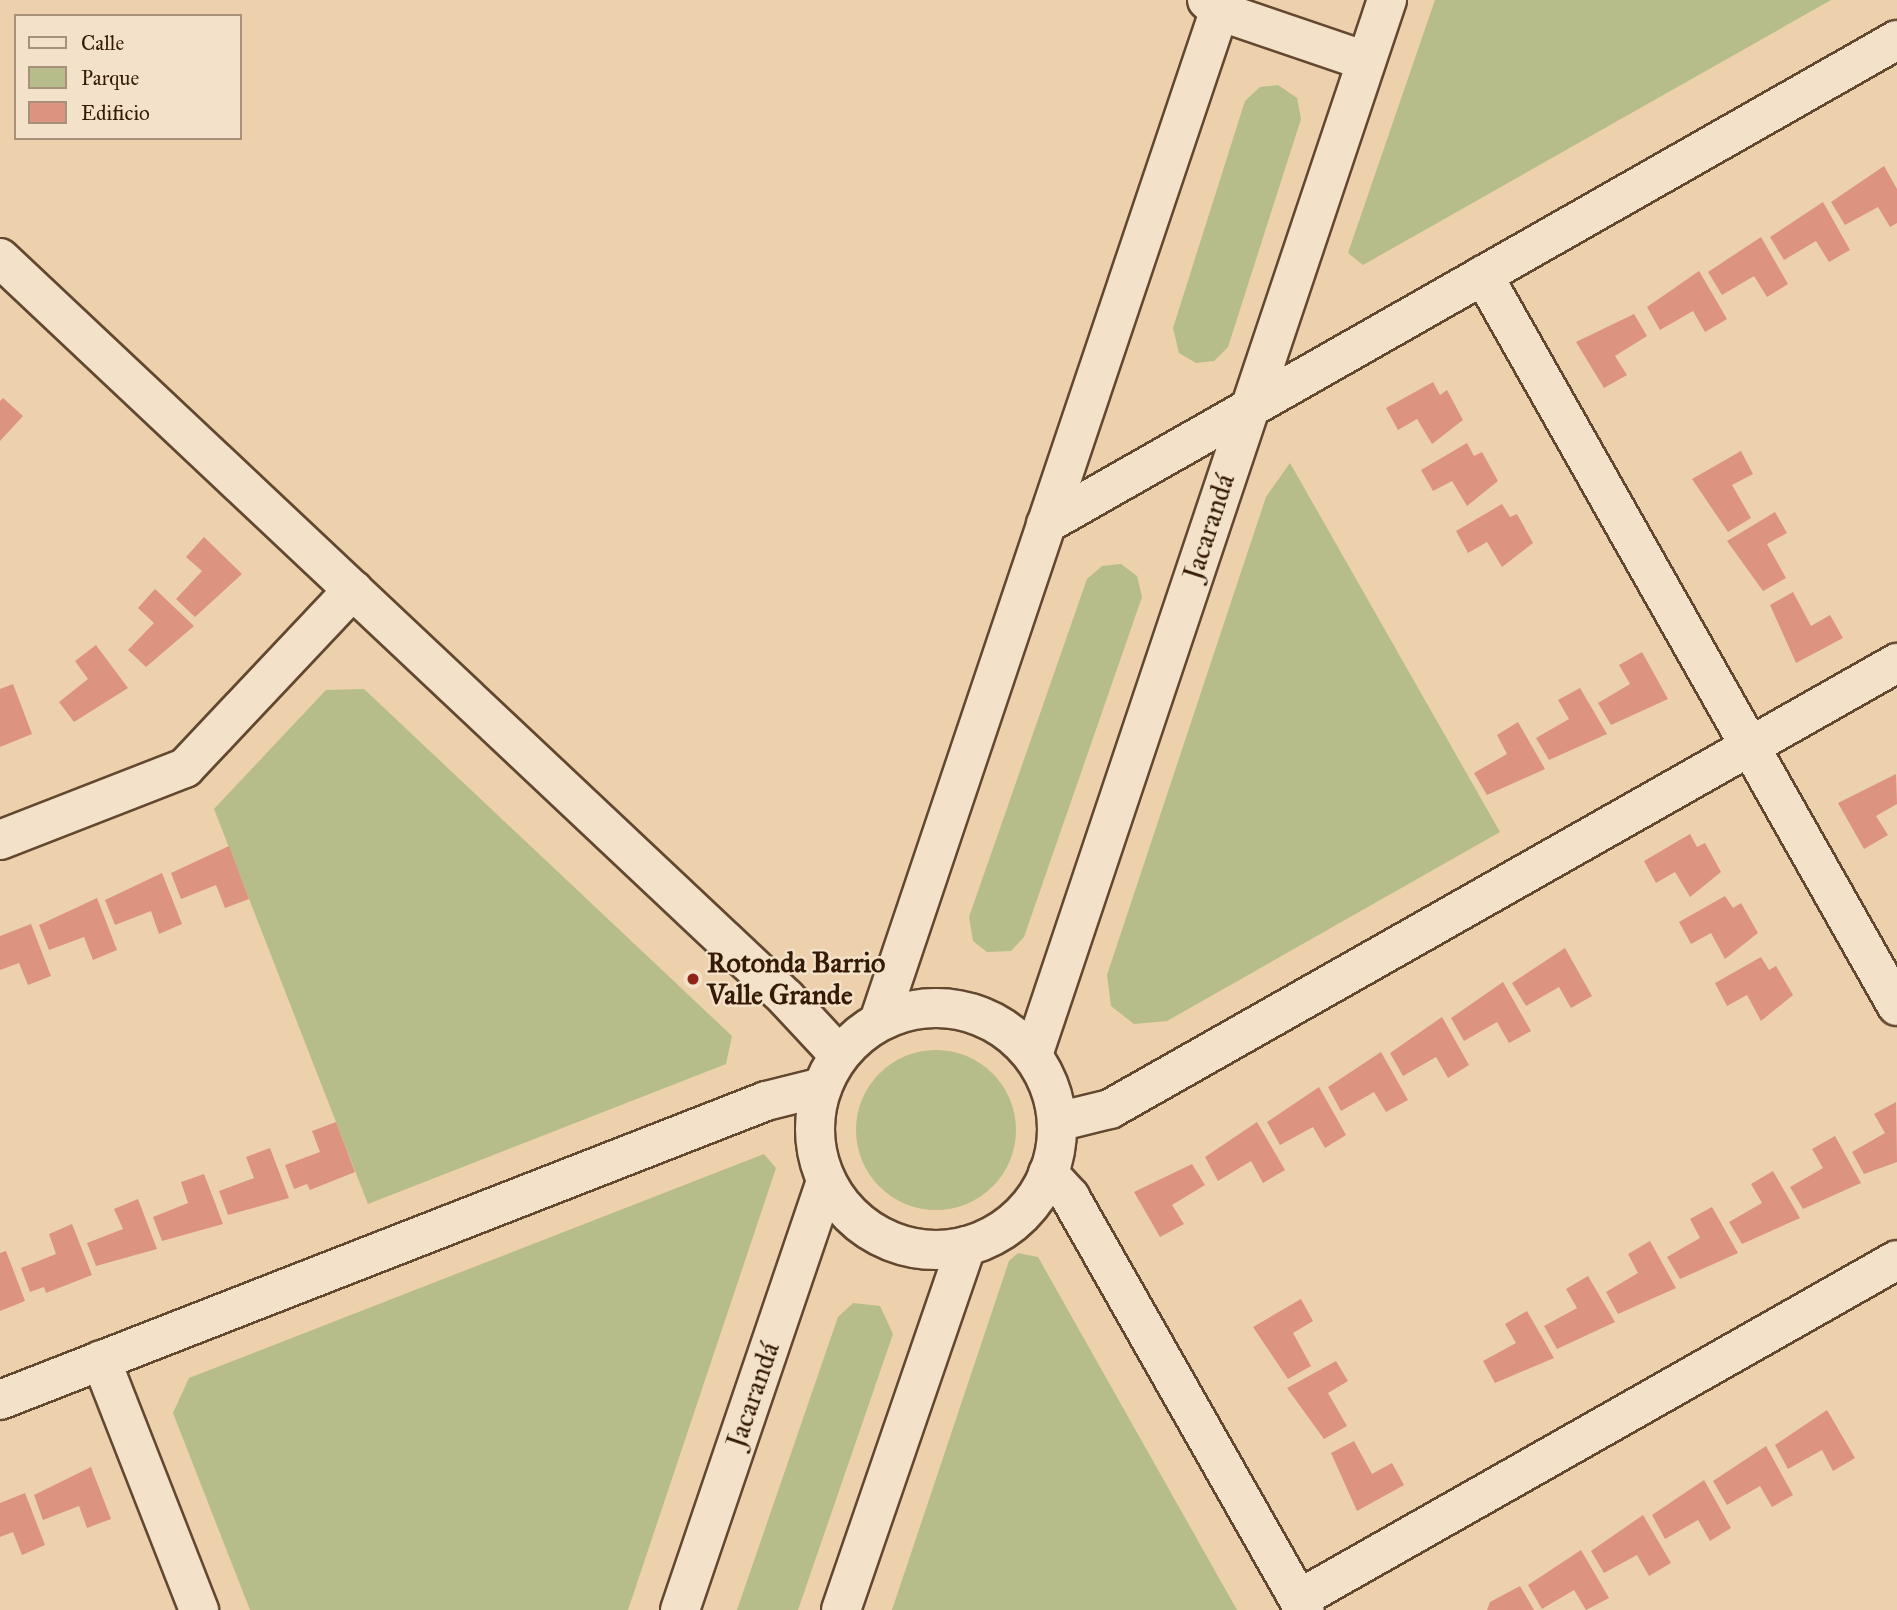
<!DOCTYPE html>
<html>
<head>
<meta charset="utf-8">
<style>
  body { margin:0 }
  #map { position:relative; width:1897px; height:1610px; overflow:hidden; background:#ecd1ac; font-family:"IM FELL Great Primer",serif }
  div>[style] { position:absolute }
  .green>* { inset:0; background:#b6bc8a }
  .round { border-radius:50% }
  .building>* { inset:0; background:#dc9481 }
  .roads { filter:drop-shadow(2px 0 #634830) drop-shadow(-2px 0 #634830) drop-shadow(0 2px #634830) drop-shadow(0 -2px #634830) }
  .minor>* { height:38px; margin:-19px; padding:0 19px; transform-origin:19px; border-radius:19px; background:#f3e1c9 }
  .minor>.ring { margin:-19px; padding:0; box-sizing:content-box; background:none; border:38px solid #f3e1c9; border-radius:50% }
  .dots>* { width:19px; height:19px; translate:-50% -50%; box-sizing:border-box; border:4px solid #f3e1c9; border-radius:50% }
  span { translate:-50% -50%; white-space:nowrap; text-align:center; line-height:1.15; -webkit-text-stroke:5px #f3e1c9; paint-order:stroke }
  .street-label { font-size:28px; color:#351a06 }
  .poi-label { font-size:28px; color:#351a06; font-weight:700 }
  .left { translate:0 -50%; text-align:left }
  .legend { position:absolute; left:14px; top:14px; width:228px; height:126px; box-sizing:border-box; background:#f3e1c9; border:2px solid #a7917b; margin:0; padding:9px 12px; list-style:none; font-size:21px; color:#351a06 }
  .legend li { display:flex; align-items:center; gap:14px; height:35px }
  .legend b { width:35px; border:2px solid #a7917b }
</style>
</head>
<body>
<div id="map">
  <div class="green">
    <div style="clip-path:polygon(1435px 0,1831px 0,1363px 265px,1348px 253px)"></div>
    <div style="clip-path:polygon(1278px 85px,1297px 98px,1301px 119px,1228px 347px,1214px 361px,1196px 363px,1179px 353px,1173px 328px,1245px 101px,1260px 87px)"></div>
    <div style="clip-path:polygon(1290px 463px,1500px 832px,1167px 1021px,1134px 1024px,1111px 1006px,1107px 975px,1266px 497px)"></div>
    <div style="clip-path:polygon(1121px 564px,1137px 576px,1142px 597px,1024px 937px,1011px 951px,987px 952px,973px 941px,969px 917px,1087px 579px,1102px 566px)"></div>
    <div style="clip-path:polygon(364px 689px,732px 1036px,726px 1064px,368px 1204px,214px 809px,326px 690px)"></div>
    <div class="round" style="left:856px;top:1050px;width:160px;height:160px"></div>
    <div style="clip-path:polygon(764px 1154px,776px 1168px,628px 1610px,250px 1610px,173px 1413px,189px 1378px)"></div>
    <div style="clip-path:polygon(1018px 1253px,1038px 1257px,1237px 1610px,892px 1610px,1009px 1261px)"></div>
    <div style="clip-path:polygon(853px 1303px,880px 1306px,893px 1334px,798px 1610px,737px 1610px,838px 1317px)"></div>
  </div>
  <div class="building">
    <div style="clip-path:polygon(1884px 166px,1897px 189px,1897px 223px,1890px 227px,1878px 207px,1845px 225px,1831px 202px)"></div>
    <div style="clip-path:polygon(1823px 202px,1850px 250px,1829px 262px,1816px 241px,1784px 260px,1770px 237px)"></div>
    <div style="clip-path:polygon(1761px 237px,1788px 284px,1767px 297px,1754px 276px,1722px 295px,1708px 272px)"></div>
    <div style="clip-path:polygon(1699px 271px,1727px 319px,1705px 332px,1693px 311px,1660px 330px,1647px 307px)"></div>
    <div style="clip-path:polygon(1634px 314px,1647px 336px,1615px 356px,1627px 375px,1604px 388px,1576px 342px)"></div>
    <div style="clip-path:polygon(1433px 382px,1440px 395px,1447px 390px,1463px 420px,1432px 444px,1417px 419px,1398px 430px,1386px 408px)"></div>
    <div style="clip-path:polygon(3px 398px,23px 416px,0 441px,0 401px)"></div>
    <div style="clip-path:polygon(1467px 443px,1474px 456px,1482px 452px,1498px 481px,1467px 506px,1452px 481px,1433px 491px,1421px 470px)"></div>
    <div style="clip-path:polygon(1741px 451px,1753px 474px,1732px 485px,1751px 518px,1728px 532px,1692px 479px)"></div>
    <div style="clip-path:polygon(1502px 504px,1510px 517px,1517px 514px,1533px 543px,1502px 567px,1487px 542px,1468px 553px,1456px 531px)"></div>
    <div style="clip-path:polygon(1775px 512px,1787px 533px,1767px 544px,1786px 578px,1763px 591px,1727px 541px)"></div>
    <div style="clip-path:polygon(204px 537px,242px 574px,195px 617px,176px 599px,202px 571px,186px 557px)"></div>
    <div style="clip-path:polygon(155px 589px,194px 626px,146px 667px,128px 650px,154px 623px,138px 608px)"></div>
    <div style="clip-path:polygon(1793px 592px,1811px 626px,1830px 615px,1843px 638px,1796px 663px,1770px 605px)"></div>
    <div style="clip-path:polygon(96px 645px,128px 688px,74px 722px,59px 702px,88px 679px,75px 661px)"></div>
    <div style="clip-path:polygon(1642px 652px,1668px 699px,1611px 725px,1598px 703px,1630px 684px,1619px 665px)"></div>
    <div style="clip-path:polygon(13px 684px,32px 734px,0 747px,0 689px)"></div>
    <div style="clip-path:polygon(1580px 688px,1607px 734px,1549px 760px,1536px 738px,1569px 719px,1558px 700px)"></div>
    <div style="clip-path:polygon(1518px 722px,1545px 769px,1487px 795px,1474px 773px,1507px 754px,1497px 735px)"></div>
    <div style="clip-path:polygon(1896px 774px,1897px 804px,1876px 816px,1888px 835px,1864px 849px,1838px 803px)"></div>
    <div style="clip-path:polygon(1690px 834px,1697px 847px,1705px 843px,1721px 872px,1690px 897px,1675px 872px,1656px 883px,1644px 861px)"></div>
    <div style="clip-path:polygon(229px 846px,249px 899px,225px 908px,216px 885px,181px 899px,171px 873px)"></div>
    <div style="clip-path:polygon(162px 873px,182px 924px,159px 934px,151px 911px,115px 925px,105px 900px)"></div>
    <div style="clip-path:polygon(1725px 896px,1733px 908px,1741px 903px,1758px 933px,1725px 959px,1711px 933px,1691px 944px,1679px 922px)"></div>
    <div style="clip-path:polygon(97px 898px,117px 950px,93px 960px,84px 937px,49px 950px,39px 925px)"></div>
    <div style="clip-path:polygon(31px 924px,51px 976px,28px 985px,19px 963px,0 970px,0 936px)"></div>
    <div style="clip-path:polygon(1565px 948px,1592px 996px,1571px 1008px,1559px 987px,1526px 1006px,1512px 983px)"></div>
    <div style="clip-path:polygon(1761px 957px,1769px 970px,1776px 966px,1793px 995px,1761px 1021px,1747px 995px,1727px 1006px,1715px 983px)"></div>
    <div style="clip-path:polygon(1503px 982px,1531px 1031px,1509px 1043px,1497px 1022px,1464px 1041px,1451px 1018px)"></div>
    <div style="clip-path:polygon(1442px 1017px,1469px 1065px,1448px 1078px,1436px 1057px,1403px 1076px,1390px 1053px)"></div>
    <div style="clip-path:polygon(1381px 1052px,1408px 1100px,1386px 1112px,1374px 1092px,1341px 1111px,1328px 1087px)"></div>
    <div style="clip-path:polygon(1319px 1087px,1346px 1135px,1325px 1148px,1313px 1127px,1280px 1145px,1267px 1122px)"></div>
    <div style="clip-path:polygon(1896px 1102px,1897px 1162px,1864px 1174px,1852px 1152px,1885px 1133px,1874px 1114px)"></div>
    <div style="clip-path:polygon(336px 1122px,355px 1172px,310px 1190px,307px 1184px,294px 1189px,285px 1165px,320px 1152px,312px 1131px)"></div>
    <div style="clip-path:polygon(1257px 1122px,1285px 1170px,1263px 1183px,1251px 1161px,1218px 1181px,1205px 1157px)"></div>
    <div style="clip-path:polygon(1835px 1136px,1861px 1183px,1803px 1209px,1790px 1187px,1823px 1168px,1812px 1149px)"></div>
    <div style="clip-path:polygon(270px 1148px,289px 1198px,228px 1215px,219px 1191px,254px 1178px,246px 1157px)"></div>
    <div style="clip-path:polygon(1192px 1164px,1205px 1185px,1172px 1205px,1184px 1224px,1160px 1237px,1134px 1192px)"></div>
    <div style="clip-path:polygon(1773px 1171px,1800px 1218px,1742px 1244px,1729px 1222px,1762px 1203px,1751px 1184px)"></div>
    <div style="clip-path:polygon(204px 1174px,223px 1224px,162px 1241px,153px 1217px,188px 1203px,181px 1182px)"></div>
    <div style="clip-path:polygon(138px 1199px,157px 1249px,96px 1266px,87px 1243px,123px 1229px,114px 1209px)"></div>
    <div style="clip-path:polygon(1712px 1207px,1738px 1253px,1680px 1279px,1667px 1257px,1700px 1238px,1690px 1219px)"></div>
    <div style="clip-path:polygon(72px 1224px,92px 1275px,46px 1293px,44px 1287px,30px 1292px,21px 1268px,56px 1254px,49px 1234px)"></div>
    <div style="clip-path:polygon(1650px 1241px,1676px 1288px,1618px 1314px,1606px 1292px,1638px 1273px,1628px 1254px)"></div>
    <div style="clip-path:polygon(6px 1251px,25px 1301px,0 1311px,0 1253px)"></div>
    <div style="clip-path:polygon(1588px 1276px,1615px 1322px,1557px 1349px,1544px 1326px,1577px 1308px,1566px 1289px)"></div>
    <div style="clip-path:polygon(1301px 1299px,1313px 1321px,1293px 1333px,1311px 1366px,1288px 1379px,1253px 1327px)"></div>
    <div style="clip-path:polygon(1527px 1311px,1554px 1358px,1495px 1383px,1483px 1361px,1516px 1343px,1505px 1324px)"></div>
    <div style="clip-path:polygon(1336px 1361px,1348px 1381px,1328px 1393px,1347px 1426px,1324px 1439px,1287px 1388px)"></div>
    <div style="clip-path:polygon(1827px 1410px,1855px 1458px,1833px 1471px,1822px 1450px,1788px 1469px,1775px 1445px)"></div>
    <div style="clip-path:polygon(1354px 1441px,1372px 1474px,1392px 1463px,1404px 1485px,1357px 1511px,1331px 1453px)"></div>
    <div style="clip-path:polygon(1766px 1446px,1793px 1495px,1772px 1507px,1760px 1486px,1727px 1505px,1713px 1481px)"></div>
    <div style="clip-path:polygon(91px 1467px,111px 1519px,87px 1528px,79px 1506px,43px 1520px,34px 1495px)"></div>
    <div style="clip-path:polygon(1704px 1480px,1731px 1528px,1710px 1541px,1698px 1520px,1665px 1539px,1652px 1515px)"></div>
    <div style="clip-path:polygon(25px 1493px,45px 1545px,22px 1555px,13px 1532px,0 1537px,0 1503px)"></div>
    <div style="clip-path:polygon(1643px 1515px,1671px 1563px,1649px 1576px,1637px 1555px,1604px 1573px,1591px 1551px)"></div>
    <div style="clip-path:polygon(1581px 1550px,1609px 1598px,1586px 1610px,1574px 1590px,1542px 1609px,1528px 1585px)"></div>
    <div style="clip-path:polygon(1520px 1586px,1534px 1610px,1487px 1610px,1490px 1602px)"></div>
  </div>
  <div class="roads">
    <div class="minor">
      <div style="left:1207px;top:0;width:16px;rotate:43deg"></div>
      <div style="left:1219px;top:11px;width:155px;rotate:18.8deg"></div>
      <div style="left:0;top:258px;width:1080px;rotate:43.27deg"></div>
      <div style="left:786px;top:998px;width:78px;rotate:47.1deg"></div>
      <div style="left:1483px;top:275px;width:840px;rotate:60.48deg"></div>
      <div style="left:1046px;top:524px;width:979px;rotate:-29.63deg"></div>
      <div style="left:0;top:840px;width:199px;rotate:-21.3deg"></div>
      <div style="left:185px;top:768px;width:245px;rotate:-46.7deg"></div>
      <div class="ring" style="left:815px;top:1008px;width:204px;height:204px"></div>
      <div style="left:879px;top:1021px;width:1077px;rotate:-71.38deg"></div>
      <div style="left:1033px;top:1055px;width:1113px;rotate:-71.45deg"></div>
      <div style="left:1057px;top:1122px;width:55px;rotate:-13.8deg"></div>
      <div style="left:1110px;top:1109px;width:905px;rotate:-29.54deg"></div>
      <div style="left:1048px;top:1173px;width:33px;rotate:47deg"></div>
      <div style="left:1070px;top:1197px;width:475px;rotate:60.4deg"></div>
      <div style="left:101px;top:1360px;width:269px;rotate:68.6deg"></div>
      <div style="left:0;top:1400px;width:822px;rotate:-21.32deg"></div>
      <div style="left:766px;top:1101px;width:58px;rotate:-14deg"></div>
      <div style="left:1299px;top:1599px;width:687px;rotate:-29.55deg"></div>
      <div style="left:680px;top:1610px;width:453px;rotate:-71.2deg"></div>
      <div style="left:841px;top:1610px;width:385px;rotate:-71deg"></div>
    </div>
  </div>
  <div class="dots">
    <div style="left:693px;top:979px;background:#8f2418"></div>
  </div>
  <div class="street-label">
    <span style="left:1209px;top:527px;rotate:-72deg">Jacarandá</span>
    <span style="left:753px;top:1395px;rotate:-71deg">Jacarandá</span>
  </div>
  <div class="poi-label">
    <span class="left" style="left:707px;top:979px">Rotonda Barrio<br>Valle Grande</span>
  </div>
  <ul class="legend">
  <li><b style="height:9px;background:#f3e1c9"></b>Calle</li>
  <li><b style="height:19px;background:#b6bc8a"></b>Parque</li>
  <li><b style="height:19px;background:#dc9481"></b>Edificio</li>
  </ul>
</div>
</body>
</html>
